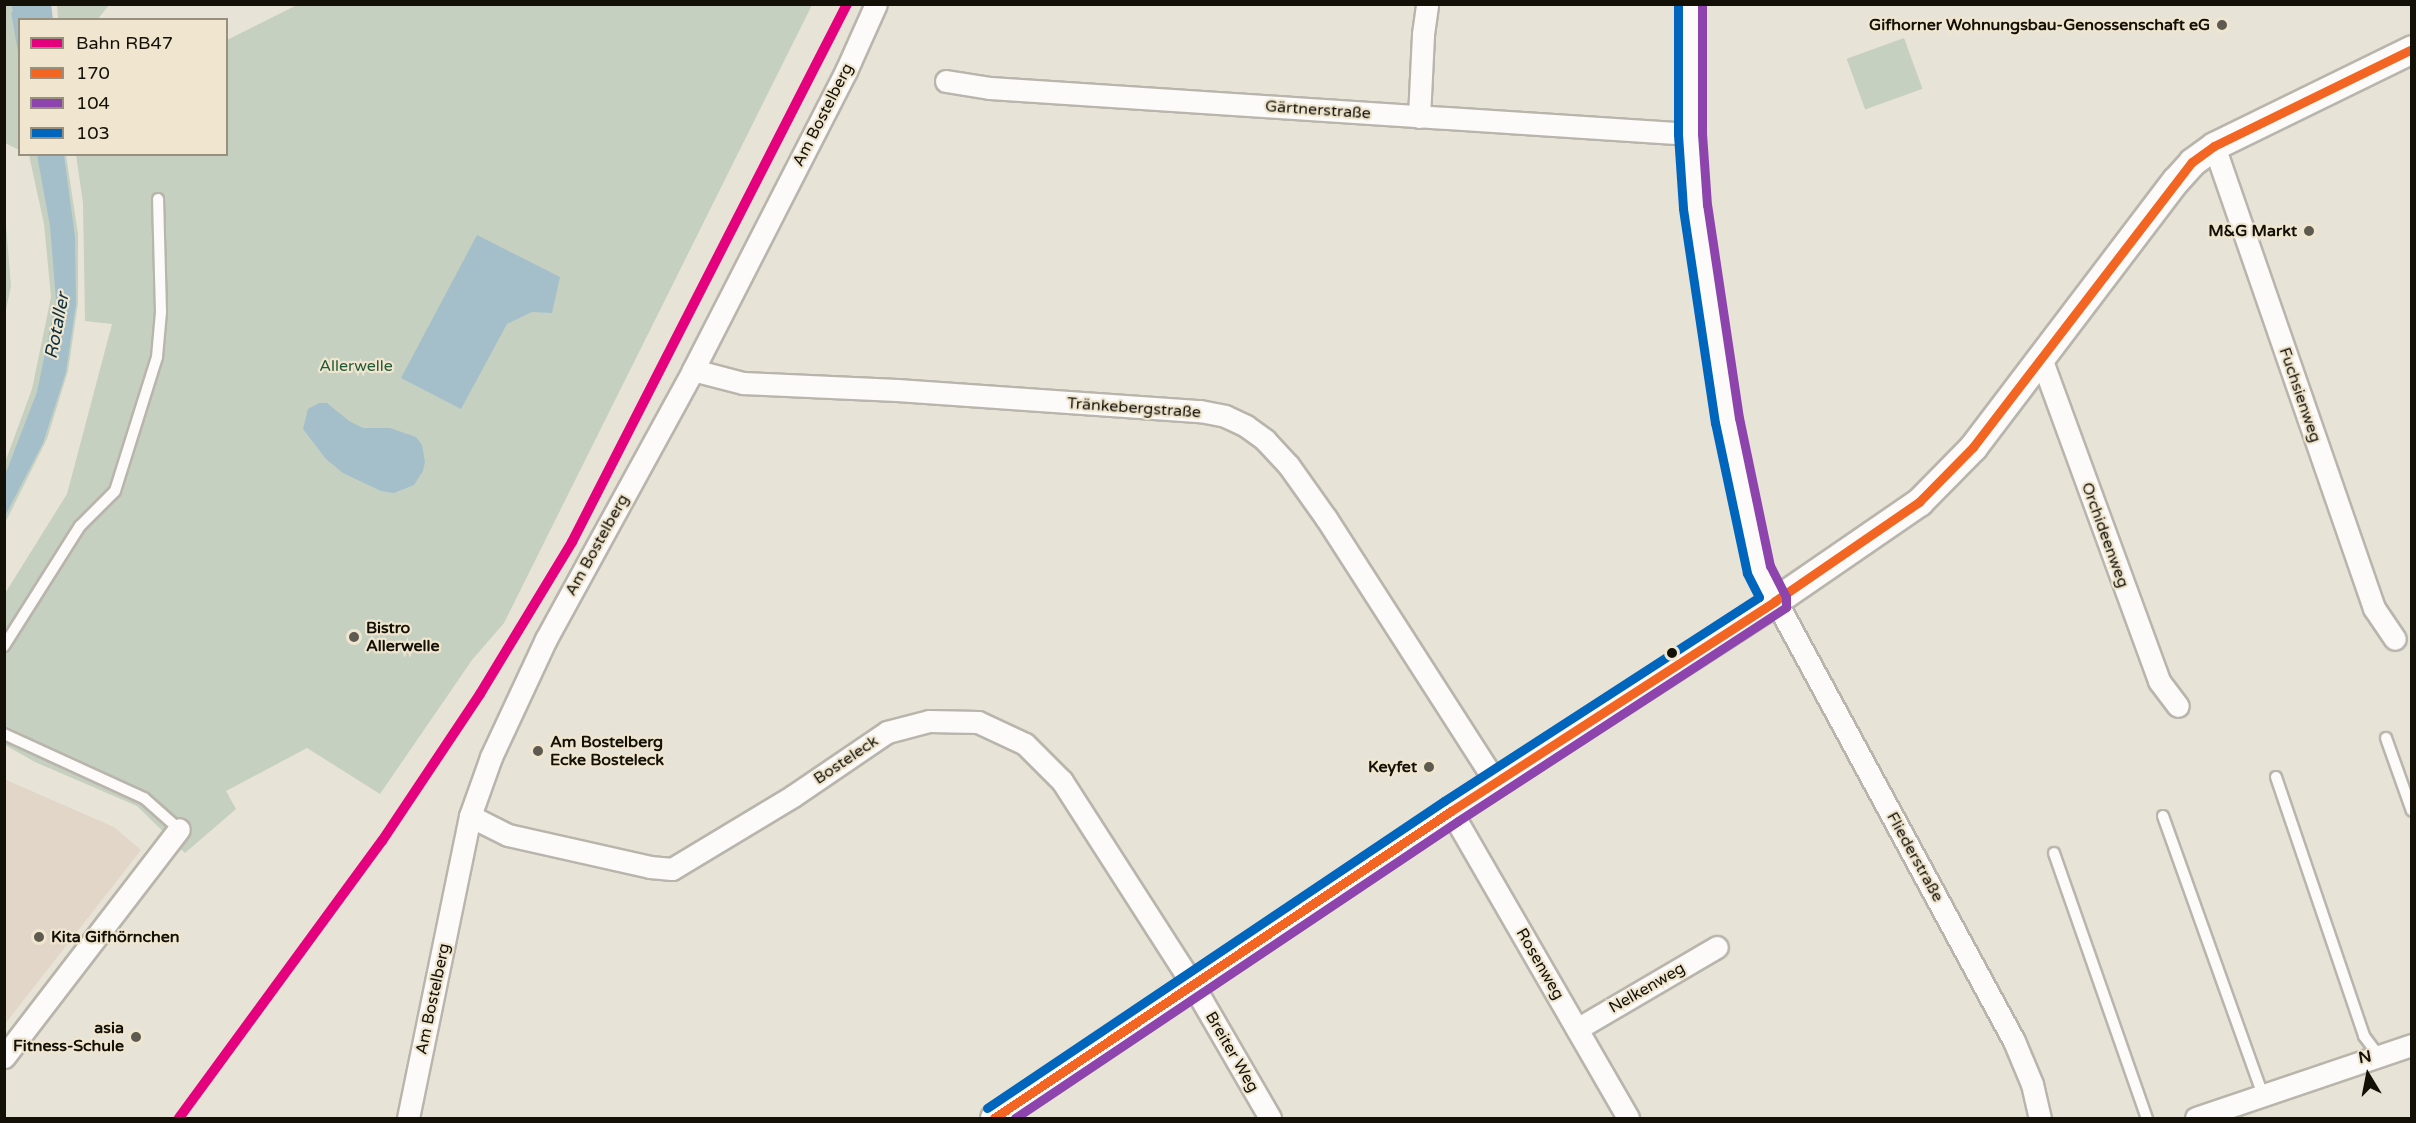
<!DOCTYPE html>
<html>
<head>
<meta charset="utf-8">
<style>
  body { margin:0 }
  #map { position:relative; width:2416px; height:1123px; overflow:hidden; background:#e8e3d7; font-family:"Varela Round",sans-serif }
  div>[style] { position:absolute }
  .education>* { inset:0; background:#e2d6c8 }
  .green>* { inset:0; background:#c5d0c1; transform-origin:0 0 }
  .water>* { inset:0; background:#a4bfca }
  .river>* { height:39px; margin:-19.5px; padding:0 19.5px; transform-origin:19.5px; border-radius:19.5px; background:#a4bfca }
  .roads { filter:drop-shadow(2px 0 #b9b5ac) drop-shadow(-2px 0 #b9b5ac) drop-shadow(0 2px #b9b5ac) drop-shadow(0 -2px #b9b5ac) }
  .service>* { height:10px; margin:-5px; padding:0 5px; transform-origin:5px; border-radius:5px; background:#fcfbf9 }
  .minor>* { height:21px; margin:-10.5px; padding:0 10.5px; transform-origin:10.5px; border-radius:10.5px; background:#fcfbf9 }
  .tertiary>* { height:27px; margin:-13.5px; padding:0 13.5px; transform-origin:13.5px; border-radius:13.5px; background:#fcfbf9 }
  .bus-1>* { height:9px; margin:-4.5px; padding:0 4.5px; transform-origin:4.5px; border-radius:4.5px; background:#f26522 }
  .bus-2>* { height:9px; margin:-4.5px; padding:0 4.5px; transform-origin:4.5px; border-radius:4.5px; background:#8e44ad }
  .bus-3>* { height:9px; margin:-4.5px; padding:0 4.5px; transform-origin:4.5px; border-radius:4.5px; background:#0065bd }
  .rail-1>* { height:10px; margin:-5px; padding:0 5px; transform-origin:5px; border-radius:5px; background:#e5007d }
  .dots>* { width:16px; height:16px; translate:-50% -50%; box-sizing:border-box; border:3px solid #f0e6cf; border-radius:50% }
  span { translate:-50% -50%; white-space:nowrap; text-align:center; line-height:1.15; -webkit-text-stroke:4.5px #f0e6cf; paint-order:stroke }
  .poi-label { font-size:16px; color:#131008; font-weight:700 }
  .right { translate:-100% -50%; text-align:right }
  .left { translate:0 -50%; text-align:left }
  .street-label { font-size:16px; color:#131008 }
  .park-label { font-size:16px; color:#225a37 }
  .water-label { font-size:18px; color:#0d3142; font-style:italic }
  .frame { position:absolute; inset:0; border:6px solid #131008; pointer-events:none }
  .legend { position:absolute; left:18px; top:18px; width:210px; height:138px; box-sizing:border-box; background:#f0e6cf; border:2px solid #98907f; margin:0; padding:8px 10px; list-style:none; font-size:18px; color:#131008 }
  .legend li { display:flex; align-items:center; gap:12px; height:30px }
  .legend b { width:30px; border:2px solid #98907f }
  .north { position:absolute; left:2338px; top:1045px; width:60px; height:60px; -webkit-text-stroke:4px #f0e6cf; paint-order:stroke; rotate:350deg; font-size:16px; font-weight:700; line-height:24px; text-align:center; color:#131008 }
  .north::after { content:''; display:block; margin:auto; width:21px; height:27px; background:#131008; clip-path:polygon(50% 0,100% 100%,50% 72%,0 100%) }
</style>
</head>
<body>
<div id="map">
  <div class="education">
    <div style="clip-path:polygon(4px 779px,114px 827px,141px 850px,5px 1024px)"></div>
  </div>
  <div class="green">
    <div style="clip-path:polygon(5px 5px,43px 5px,45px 19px,20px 20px,19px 150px,5px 143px)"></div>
    <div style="clip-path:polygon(57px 5px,57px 4px,109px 5px,97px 20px,58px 19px)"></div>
    <div style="clip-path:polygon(297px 5px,812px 5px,504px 623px,472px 660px,380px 794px,307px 748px,226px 791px,236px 809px,185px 853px,137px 806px,35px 762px,5px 745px,4px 595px,67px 494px,112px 324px,85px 321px,83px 203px,76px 155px,226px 154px,227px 40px)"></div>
    <div style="left:1904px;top:38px;width:54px;height:61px;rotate:70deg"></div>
    <div style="clip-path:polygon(29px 155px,66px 155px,78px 234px,78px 303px,68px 371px,47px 439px,5px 523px,4px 465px,32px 389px,51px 297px,44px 224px)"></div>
    <div style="clip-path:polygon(5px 213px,11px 286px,5px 315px,4px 315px)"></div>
  </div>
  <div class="water">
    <div style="clip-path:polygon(45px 6px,47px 19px,20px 20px,19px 58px,11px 12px)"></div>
    <div style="clip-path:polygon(37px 155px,64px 155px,75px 237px,76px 304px,66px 372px,43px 443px,5px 516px,5px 475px,37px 392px,56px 300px,50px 226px)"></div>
    <div style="clip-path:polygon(477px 235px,560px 277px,552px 313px,532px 312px,507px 324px,461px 409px,401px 378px)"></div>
    <div style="clip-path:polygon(319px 403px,327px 403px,349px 421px,363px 428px,390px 428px,416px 437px,422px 445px,425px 462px,423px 471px,414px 485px,394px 493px,381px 491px,343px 473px,326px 459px,303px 429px,308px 409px)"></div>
  </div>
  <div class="river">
    <div style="left:31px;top:4px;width:16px;rotate:83deg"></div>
  </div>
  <div class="roads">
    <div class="service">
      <div style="left:4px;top:646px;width:142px;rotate:-57.7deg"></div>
      <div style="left:80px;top:526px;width:49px;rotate:-45deg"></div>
      <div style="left:115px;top:491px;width:140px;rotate:-72.6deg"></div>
      <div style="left:157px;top:357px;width:45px;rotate:-84.9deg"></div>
      <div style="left:161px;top:312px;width:113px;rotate:-91.5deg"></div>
      <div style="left:4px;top:734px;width:154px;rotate:24.6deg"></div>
      <div style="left:144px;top:798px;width:47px;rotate:41.5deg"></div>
      <div style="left:2386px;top:738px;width:77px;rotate:70.4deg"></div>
      <div style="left:2276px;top:777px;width:274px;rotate:71.2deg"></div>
      <div style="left:2364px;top:1036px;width:25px;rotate:53deg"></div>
      <div style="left:2163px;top:816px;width:297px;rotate:70.3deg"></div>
      <div style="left:2054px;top:853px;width:281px;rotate:70.7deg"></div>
    </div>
    <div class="minor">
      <div style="left:1690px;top:4px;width:130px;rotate:90deg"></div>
      <div style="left:1690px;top:134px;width:72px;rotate:86deg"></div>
      <div style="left:1695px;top:206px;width:216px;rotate:81.5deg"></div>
      <div style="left:1727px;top:420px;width:153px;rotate:78deg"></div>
      <div style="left:1759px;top:570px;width:536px;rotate:61.57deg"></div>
      <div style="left:2014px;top:1041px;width:47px;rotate:67.3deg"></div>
      <div style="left:2032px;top:1084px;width:35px;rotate:77deg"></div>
      <div style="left:946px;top:81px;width:45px;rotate:9deg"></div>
      <div style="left:990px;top:88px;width:702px;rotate:3.76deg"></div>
      <div style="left:1419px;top:117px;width:83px;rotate:-87.2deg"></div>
      <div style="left:1423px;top:34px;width:30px;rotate:-82deg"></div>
      <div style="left:2214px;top:146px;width:489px;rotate:70.9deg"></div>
      <div style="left:2374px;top:608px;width:37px;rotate:56deg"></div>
      <div style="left:2041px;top:358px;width:344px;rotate:69.9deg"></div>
      <div style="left:2159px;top:681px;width:31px;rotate:53deg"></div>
      <div style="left:693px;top:370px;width:52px;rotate:14.6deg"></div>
      <div style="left:743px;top:383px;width:154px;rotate:2.6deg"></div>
      <div style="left:897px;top:390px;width:304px;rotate:4deg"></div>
      <div style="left:1200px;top:411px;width:25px;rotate:11deg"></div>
      <div style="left:1225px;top:416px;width:23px;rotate:25deg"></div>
      <div style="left:1246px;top:426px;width:24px;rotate:36deg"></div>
      <div style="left:1265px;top:440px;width:35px;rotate:47deg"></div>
      <div style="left:1289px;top:466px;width:64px;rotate:54.6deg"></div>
      <div style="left:1326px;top:518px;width:315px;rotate:57.3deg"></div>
      <div style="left:1451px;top:811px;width:354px;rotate:60deg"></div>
      <div style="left:470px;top:816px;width:42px;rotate:26.6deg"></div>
      <div style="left:508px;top:835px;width:146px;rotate:12.7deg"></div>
      <div style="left:650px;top:867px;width:22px;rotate:5deg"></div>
      <div style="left:672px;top:869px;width:141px;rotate:-31.1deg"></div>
      <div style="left:793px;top:796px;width:114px;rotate:-34.2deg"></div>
      <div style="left:887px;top:732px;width:43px;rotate:-14.7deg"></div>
      <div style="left:929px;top:721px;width:49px;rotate:1.2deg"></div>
      <div style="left:978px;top:722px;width:52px;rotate:25.1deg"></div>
      <div style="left:1025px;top:744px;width:52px;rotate:45deg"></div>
      <div style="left:1062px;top:781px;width:242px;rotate:57.3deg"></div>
      <div style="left:1193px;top:985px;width:154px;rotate:59.9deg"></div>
      <div style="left:1577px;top:1029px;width:162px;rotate:-30.4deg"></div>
      <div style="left:4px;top:1057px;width:287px;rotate:-52.5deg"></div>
      <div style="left:408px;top:1118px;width:308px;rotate:-78.4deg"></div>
      <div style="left:470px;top:816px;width:63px;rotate:-70.4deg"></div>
      <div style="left:491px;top:757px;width:130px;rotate:-65deg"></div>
      <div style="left:546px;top:639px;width:307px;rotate:-61.3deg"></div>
      <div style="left:693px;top:370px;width:336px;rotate:-62.9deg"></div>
      <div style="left:846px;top:71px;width:73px;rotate:-65.9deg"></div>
      <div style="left:2196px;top:1118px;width:228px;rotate:-18.7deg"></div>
    </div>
    <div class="tertiary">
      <div style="left:994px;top:1118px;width:551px;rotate:-33.89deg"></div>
      <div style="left:1451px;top:811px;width:386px;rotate:-32.9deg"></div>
      <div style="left:1775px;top:601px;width:175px;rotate:-34.5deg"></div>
      <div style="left:1919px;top:502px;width:77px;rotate:-45.5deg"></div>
      <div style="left:1973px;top:447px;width:335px;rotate:-52.8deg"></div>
      <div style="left:2176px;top:180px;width:24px;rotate:-48deg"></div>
      <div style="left:2192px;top:162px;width:27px;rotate:-36deg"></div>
      <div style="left:2214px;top:146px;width:220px;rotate:-26.1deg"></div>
    </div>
  </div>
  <div class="bus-1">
    <div style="left:994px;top:1118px;width:551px;rotate:-33.89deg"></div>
    <div style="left:1451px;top:811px;width:386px;rotate:-32.9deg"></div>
    <div style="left:1775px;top:601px;width:175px;rotate:-34.5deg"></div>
    <div style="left:1919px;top:502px;width:77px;rotate:-45.5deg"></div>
    <div style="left:1973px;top:447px;width:359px;rotate:-52.5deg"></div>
    <div style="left:2192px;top:162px;width:27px;rotate:-36deg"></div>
    <div style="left:2214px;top:146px;width:220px;rotate:-26.1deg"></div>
  </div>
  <div class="bus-2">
    <div style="left:1015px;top:1118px;width:533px;rotate:-33.84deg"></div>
    <div style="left:1458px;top:821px;width:392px;rotate:-33.1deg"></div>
    <div style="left:1786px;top:607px;width:10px;rotate:-90deg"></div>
    <div style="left:1786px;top:597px;width:35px;rotate:-117deg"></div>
    <div style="left:1770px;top:566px;width:151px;rotate:-101.8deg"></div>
    <div style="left:1739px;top:418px;width:215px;rotate:-98.5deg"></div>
    <div style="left:1707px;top:205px;width:71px;rotate:-94deg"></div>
    <div style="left:1702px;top:134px;width:130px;rotate:-90deg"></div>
  </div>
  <div class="bus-3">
    <div style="left:987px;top:1108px;width:551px;rotate:-33.89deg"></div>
    <div style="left:1444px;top:801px;width:375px;rotate:-32.9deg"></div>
    <div style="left:1759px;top:597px;width:27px;rotate:-117deg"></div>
    <div style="left:1747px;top:573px;width:153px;rotate:-102deg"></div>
    <div style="left:1715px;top:423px;width:217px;rotate:-98.5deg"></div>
    <div style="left:1683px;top:208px;width:74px;rotate:-93.9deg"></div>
    <div style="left:1678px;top:134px;width:130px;rotate:-90deg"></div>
  </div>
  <div class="rail-1">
    <div style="left:179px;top:1118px;width:343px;rotate:-53.8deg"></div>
    <div style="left:382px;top:841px;width:177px;rotate:-56.3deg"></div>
    <div style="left:480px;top:694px;width:178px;rotate:-58.8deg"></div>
    <div style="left:572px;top:542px;width:604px;rotate:-62.93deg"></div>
  </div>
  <div class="dots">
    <div style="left:2222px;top:25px;background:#5e5a50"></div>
    <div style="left:2309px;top:231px;background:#5e5a50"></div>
    <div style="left:354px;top:637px;background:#5e5a50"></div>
    <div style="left:1672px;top:653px;background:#131008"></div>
    <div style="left:538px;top:751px;background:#5e5a50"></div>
    <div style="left:1429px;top:767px;background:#5e5a50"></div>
    <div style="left:39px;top:937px;background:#5e5a50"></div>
    <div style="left:136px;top:1037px;background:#5e5a50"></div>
  </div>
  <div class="poi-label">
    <span class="right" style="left:2210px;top:25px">Gifhorner Wohnungsbau-Genossenschaft eG</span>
    <span class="right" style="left:2297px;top:231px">M&amp;G Markt</span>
    <span class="left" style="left:366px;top:637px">Bistro<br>Allerwelle</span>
    <span class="left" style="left:550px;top:751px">Am Bostelberg<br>Ecke Bosteleck</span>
    <span class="right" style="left:1417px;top:767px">Keyfet</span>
    <span class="left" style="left:51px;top:937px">Kita Gifhörnchen</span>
    <span class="right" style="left:124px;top:1037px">asia<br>Fitness-Schule</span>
  </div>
  <div class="street-label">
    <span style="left:1318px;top:110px;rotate:4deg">Gärtnerstraße</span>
    <span style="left:823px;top:115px;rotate:-63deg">Am Bostelberg</span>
    <span style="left:2300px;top:395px;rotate:71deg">Fuchsienweg</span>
    <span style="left:1134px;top:408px;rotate:4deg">Tränkebergstraße</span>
    <span style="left:2105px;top:535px;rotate:70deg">Orchideenweg</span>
    <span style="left:597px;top:545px;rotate:-61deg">Am Bostelberg</span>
    <span style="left:846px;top:760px;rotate:-34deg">Bosteleck</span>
    <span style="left:1915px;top:857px;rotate:61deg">Fliederstraße</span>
    <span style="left:1540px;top:964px;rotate:60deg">Rosenweg</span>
    <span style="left:1647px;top:988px;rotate:-30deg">Nelkenweg</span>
    <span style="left:433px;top:999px;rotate:-78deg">Am Bostelberg</span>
    <span style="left:1232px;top:1052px;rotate:60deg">Breiter Weg</span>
  </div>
  <div class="park-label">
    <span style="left:356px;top:366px">Allerwelle</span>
  </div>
  <div class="water-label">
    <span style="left:57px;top:326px;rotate:-79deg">Rotaller</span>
  </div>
  <div class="frame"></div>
  <ul class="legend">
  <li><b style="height:8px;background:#e5007d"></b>Bahn RB47</li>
  <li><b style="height:8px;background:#f26522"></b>170</li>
  <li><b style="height:8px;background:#8e44ad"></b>104</li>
  <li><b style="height:8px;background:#0065bd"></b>103</li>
  </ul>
  <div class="north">N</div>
</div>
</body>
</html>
